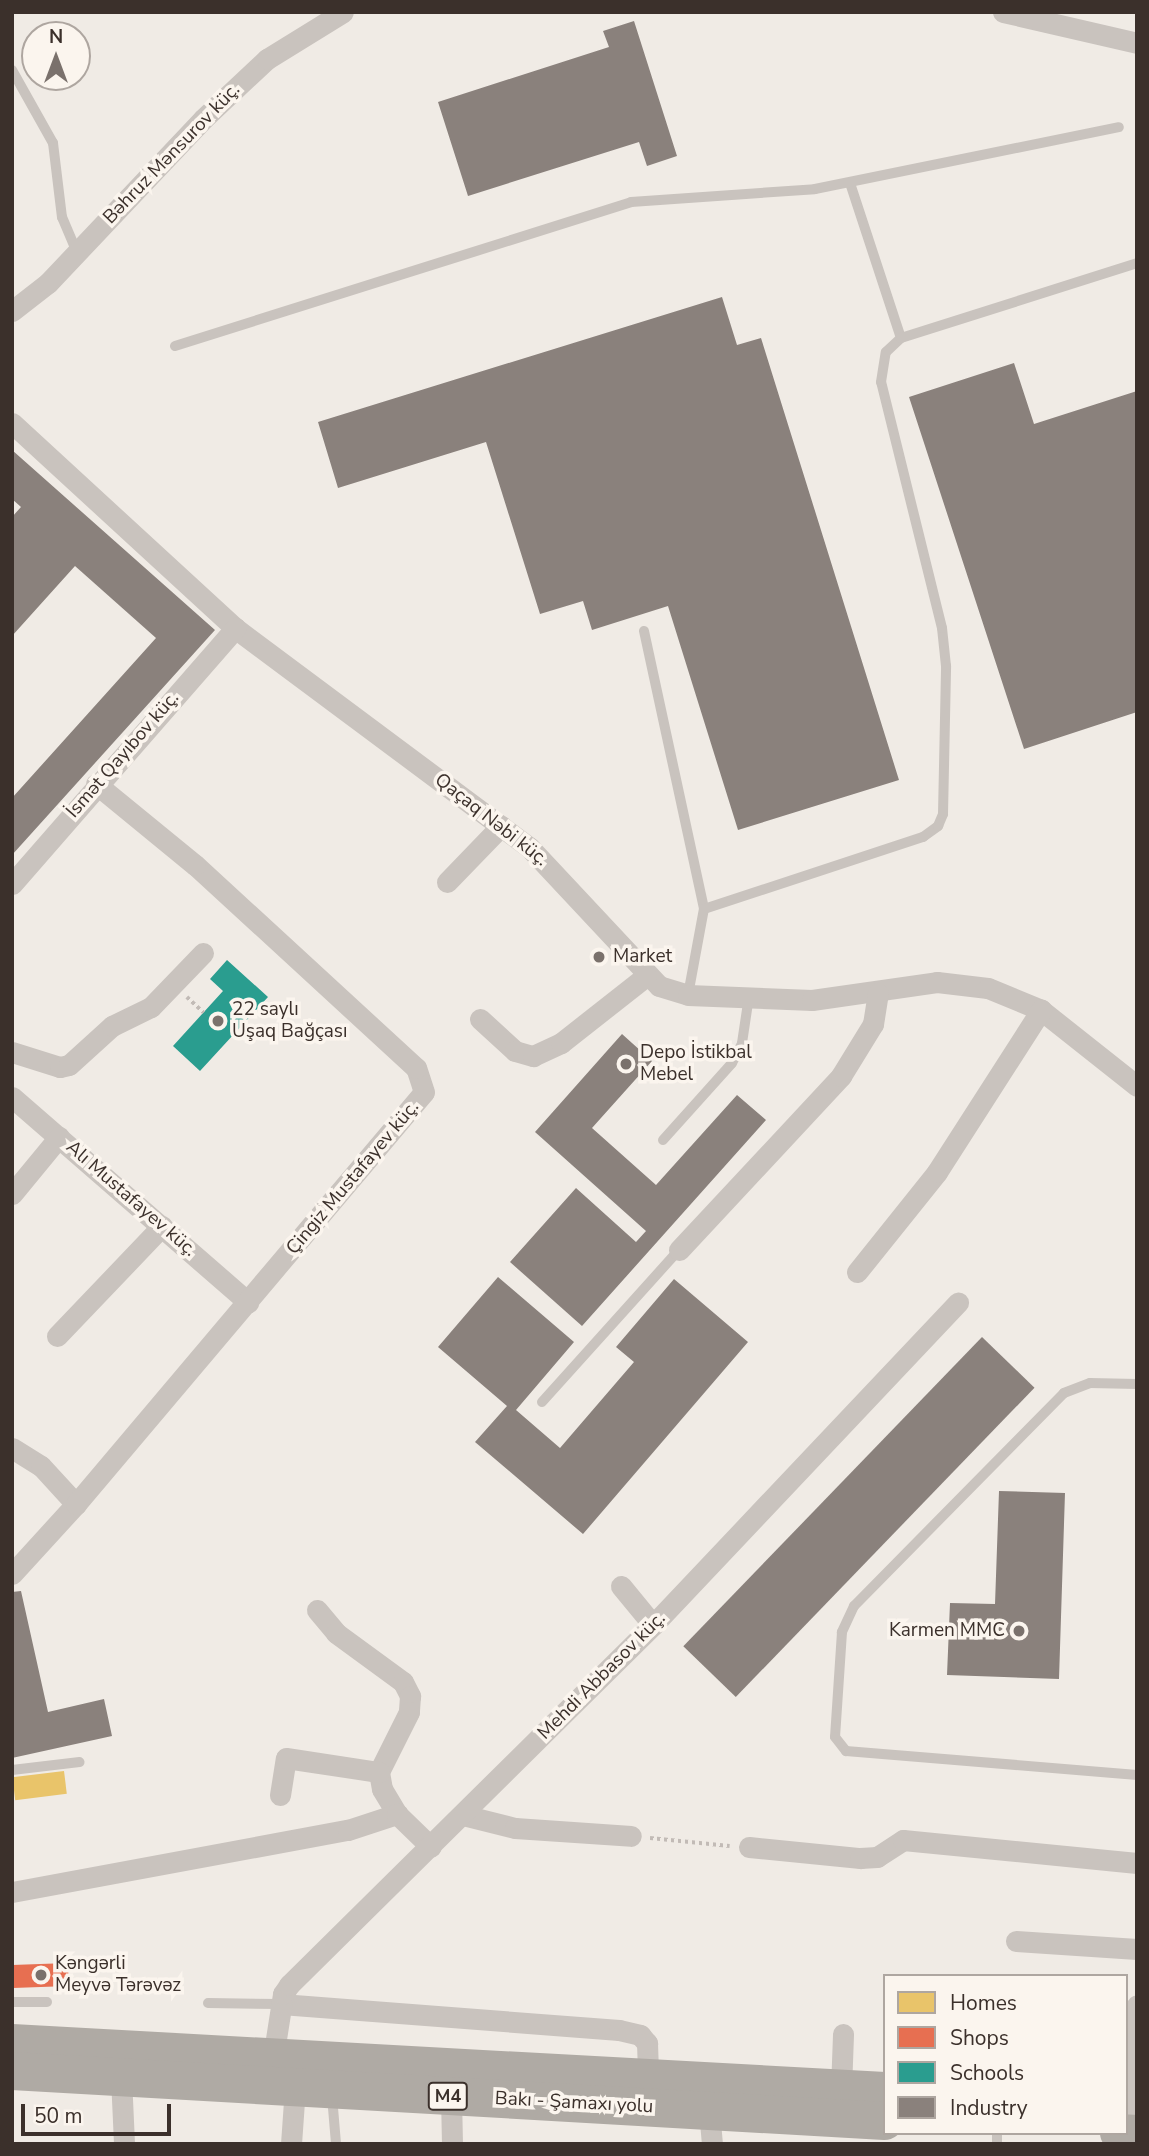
<!DOCTYPE html>
<html>
<head>
<meta charset="utf-8">
<style>
  body { margin:0 }
  #map { position:relative; width:1149px; height:2156px; overflow:hidden; background:#f0ebe5; font-family:"Nunito Sans",sans-serif }
  div>[style] { position:absolute }
  .homes>* { inset:0; background:#e9c46a; transform-origin:0 0 }
  .shops>* { inset:0; background:#e76f51; transform-origin:0 0 }
  .schools>* { inset:0; background:#2a9d8f }
  .industry>* { inset:0; background:#8a817c; transform-origin:0 0 }
  .path>* { height:3.5px; margin-top:-1.75px; transform-origin:0; background:repeating-linear-gradient(90deg,#c2bbb6 0 3.5px,transparent 0 7px) }
  .lane>* { height:10px; margin:-5px; padding:0 5px; transform-origin:5px; border-radius:5px; background:#c9c3be }
  .street>* { height:21px; margin:-10.5px; padding:0 10.5px; transform-origin:10.5px; border-radius:10.5px; background:#c9c3be }
  .highway>* { height:38px; margin:-19px; padding:0 19px; transform-origin:19px; border-radius:19px; background:#afaaa4 }
  .dots>* { width:19px; height:19px; translate:-50% -50%; box-sizing:border-box; border:4px solid #fbf5ee; border-radius:50% }
  span { translate:-50% -50%; white-space:nowrap; text-align:center; line-height:1.15; -webkit-text-stroke:7px #fbf5ee; paint-order:stroke }
  .shield-label span { padding:2px 5px; background:#fbf5ee; border:2px solid; border-radius:5px; -webkit-text-stroke-width:0 }
  .shield-label { font-size:18px; color:#3b302b; font-weight:700 }
  .street-label { font-size:19px; color:#3b302b }
  .poi-label { font-size:19px; color:#3b302b }
  .left { translate:0 -50%; text-align:left }
  .right { translate:-100% -50%; text-align:right }
  .frame { position:absolute; inset:0; border:14px solid #3b302b; pointer-events:none }
  .legend { position:absolute; left:883px; top:1974px; width:245px; height:161px; box-sizing:border-box; background:#fbf5ee; border:2px solid #aea6a0; margin:0; padding:9px 12px; list-style:none; font-size:21px; color:#3b302b }
  .legend li { display:flex; align-items:center; gap:14px; height:35px }
  .legend b { width:35px; border:2px solid #aea6a0 }
  .north { position:absolute; left:21px; top:21px; width:70px; height:70px; box-sizing:border-box; background:#fbf5ee; border:2px solid #aea6a0; border-radius:50%; rotate:0deg; font-size:19px; font-weight:700; line-height:28px; text-align:center; color:#3b302b }
  .north::after { content:''; display:block; margin:auto; width:24px; height:32px; background:#7a716c; clip-path:polygon(50% 0,100% 100%,50% 72%,0 100%) }
  .scale { position:absolute; left:21px; top:2104px; width:150px; height:32px; box-sizing:border-box; border:4px solid #3b302b; border-top:0; padding-left:9px; font-size:21px; line-height:24px; white-space:nowrap; color:#3b302b; -webkit-text-stroke:5px #fbf5ee; paint-order:stroke }
</style>
</head>
<body>
<div id="map">
  <div class="homes">
    <div style="left:64px;top:1771px;width:23px;height:52px;rotate:83deg"></div>
  </div>
  <div class="shops">
    <div style="left:68px;top:1963px;width:23px;height:56px;rotate:88deg"></div>
  </div>
  <div class="schools">
    <div style="clip-path:polygon(227px 960px,268px 997px,200px 1071px,173px 1046px,223px 991px,210px 979px)"></div>
  </div>
  <div class="industry">
    <div style="clip-path:polygon(634px 21px,677px 156px,647px 166px,639px 142px,468px 196px,438px 102px,609px 47px,603px 31px)"></div>
    <div style="clip-path:polygon(722px 297px,737px 345px,761px 338px,899px 780px,738px 830px,668px 606px,592px 630px,583px 601px,540px 614px,486px 442px,338px 488px,318px 422px)"></div>
    <div style="clip-path:polygon(1014px 363px,1034px 424px,1137px 391px,1137px 712px,1024px 749px,909px 397px)"></div>
    <div style="clip-path:polygon(12px 450px,215px 630px,12px 855px,12px 798px,156px 638px,75px 566px,12px 636px,12px 517px,21px 507px,12px 499px)"></div>
    <div style="clip-path:polygon(622px 1034px,652px 1061px,592px 1128px,656px 1185px,737px 1095px,766px 1120px,582px 1326px,510px 1262px,576px 1188px,636px 1242px,646px 1231px,535px 1132px)"></div>
    <div style="clip-path:polygon(498px 1277px,574px 1342px,516px 1410px,560px 1448px,634px 1362px,616px 1347px,674px 1279px,748px 1342px,583px 1534px,475px 1442px,507px 1406px,438px 1347px)"></div>
    <div style="left:982px;top:1337px;width:73px;height:430px;rotate:44deg"></div>
    <div style="clip-path:polygon(999px 1491px,1065px 1493px,1059px 1679px,947px 1675px,950px 1603px,995px 1604px)"></div>
    <div style="clip-path:polygon(21px 1591px,48px 1712px,104px 1699px,112px 1736px,12px 1758px,12px 1592px)"></div>
  </div>
  <div class="path">
    <div style="left:187px;top:997px;width:23px;rotate:43deg"></div>
    <div style="left:650px;top:1838px;width:80px;rotate:5.7deg"></div>
  </div>
  <div class="lane">
    <div style="left:12px;top:70px;width:84px;rotate:60.7deg"></div>
    <div style="left:53px;top:143px;width:75px;rotate:83.1deg"></div>
    <div style="left:62px;top:217px;width:38px;rotate:67deg"></div>
    <div style="left:850px;top:183px;width:163px;rotate:71.8deg"></div>
    <div style="left:175px;top:346px;width:478px;rotate:-17.5deg"></div>
    <div style="left:631px;top:202px;width:184px;rotate:-4deg"></div>
    <div style="left:815px;top:189px;width:310px;rotate:-11.5deg"></div>
    <div style="left:644px;top:631px;width:284px;rotate:77.8deg"></div>
    <div style="left:688px;top:995px;width:87px;rotate:-79.5deg"></div>
    <div style="left:704px;top:909px;width:231px;rotate:-18.2deg"></div>
    <div style="left:923px;top:837px;width:19px;rotate:-36deg"></div>
    <div style="left:938px;top:826px;width:13px;rotate:-67deg"></div>
    <div style="left:943px;top:814px;width:148px;rotate:-88.8deg"></div>
    <div style="left:946px;top:666px;width:38px;rotate:-96deg"></div>
    <div style="left:942px;top:628px;width:253px;rotate:-103.9deg"></div>
    <div style="left:881px;top:382px;width:30px;rotate:-81deg"></div>
    <div style="left:886px;top:352px;width:21px;rotate:-43deg"></div>
    <div style="left:901px;top:338px;width:248px;rotate:-17.6deg"></div>
    <div style="left:663px;top:1140px;width:103px;rotate:-48.1deg"></div>
    <div style="left:732px;top:1063px;width:22px;rotate:-63deg"></div>
    <div style="left:742px;top:1043px;width:48px;rotate:-81.5deg"></div>
    <div style="left:1137px;top:1384px;width:47px;rotate:-178.8deg"></div>
    <div style="left:1090px;top:1383px;width:28px;rotate:159deg"></div>
    <div style="left:1064px;top:1393px;width:299px;rotate:134.6deg"></div>
    <div style="left:854px;top:1606px;width:29px;rotate:115deg"></div>
    <div style="left:842px;top:1632px;width:105px;rotate:93.8deg"></div>
    <div style="left:835px;top:1737px;width:18px;rotate:52deg"></div>
    <div style="left:846px;top:1751px;width:292px;rotate:4.7deg"></div>
    <div style="left:542px;top:1402px;width:205px;rotate:-48deg"></div>
    <div style="left:12px;top:1770px;width:68px;rotate:-6.7deg"></div>
    <div style="left:12px;top:2002px;width:35px"></div>
    <div style="left:208px;top:2003px;width:73px;rotate:0.8deg"></div>
    <div style="left:332px;top:2096px;width:48px;rotate:85.2deg"></div>
    <div style="left:997px;top:2133px;width:11px;rotate:90deg"></div>
  </div>
  <div class="street">
    <div style="left:1003px;top:12px;width:138px;rotate:13deg"></div>
    <div style="left:12px;top:311px;width:46px;rotate:-37.9deg"></div>
    <div style="left:48px;top:283px;width:226px;rotate:-46.6deg"></div>
    <div style="left:203px;top:119px;width:88px;rotate:-43.2deg"></div>
    <div style="left:267px;top:59px;width:89px;rotate:-31.7deg"></div>
    <div style="left:12px;top:423px;width:303px;rotate:42.6deg"></div>
    <div style="left:235px;top:628px;width:367px;rotate:36.7deg"></div>
    <div style="left:529px;top:847px;width:190px;rotate:46.9deg"></div>
    <div style="left:659px;top:986px;width:30px;rotate:17deg"></div>
    <div style="left:688px;top:995px;width:124px;rotate:2.3deg"></div>
    <div style="left:812px;top:1000px;width:126px;rotate:-8.2deg"></div>
    <div style="left:937px;top:982px;width:51px;rotate:6.7deg"></div>
    <div style="left:988px;top:988px;width:57px;rotate:22.5deg"></div>
    <div style="left:1041px;top:1010px;width:122px;rotate:38.4deg"></div>
    <div style="left:447px;top:882px;width:78px;rotate:-46deg"></div>
    <div style="left:12px;top:884px;width:340px;rotate:-48.9deg"></div>
    <div style="left:480px;top:1019px;width:47px;rotate:42.4deg"></div>
    <div style="left:515px;top:1051px;width:19px;rotate:16deg"></div>
    <div style="left:533px;top:1056px;width:31px;rotate:-25deg"></div>
    <div style="left:561px;top:1043px;width:108px;rotate:-38.2deg"></div>
    <div style="left:12px;top:1052px;width:50px;rotate:17.4deg"></div>
    <div style="left:60px;top:1067px;width:9px;rotate:-13deg"></div>
    <div style="left:69px;top:1065px;width:58px;rotate:-42.2deg"></div>
    <div style="left:112px;top:1026px;width:43px;rotate:-26deg"></div>
    <div style="left:151px;top:1007px;width:75px;rotate:-46.1deg"></div>
    <div style="left:12px;top:1097px;width:313px;rotate:41deg"></div>
    <div style="left:12px;top:1194px;width:74px;rotate:-50.5deg"></div>
    <div style="left:679px;top:1250px;width:238px;rotate:-47deg"></div>
    <div style="left:841px;top:1076px;width:61px;rotate:-58.4deg"></div>
    <div style="left:873px;top:1024px;width:31px;rotate:-81deg"></div>
    <div style="left:857px;top:1272px;width:128px;rotate:-51.3deg"></div>
    <div style="left:937px;top:1172px;width:193px;rotate:-57.3deg"></div>
    <div style="left:57px;top:1336px;width:152px;rotate:-46.3deg"></div>
    <div style="left:12px;top:1448px;width:34px;rotate:32deg"></div>
    <div style="left:41px;top:1466px;width:52px;rotate:47.4deg"></div>
    <div style="left:12px;top:1574px;width:95px;rotate:-47.6deg"></div>
    <div style="left:76px;top:1504px;width:539px;rotate:-49.81deg"></div>
    <div style="left:424px;top:1092px;width:25px;rotate:-108deg"></div>
    <div style="left:416px;top:1068px;width:300px;rotate:-137.4deg"></div>
    <div style="left:195px;top:865px;width:128px;rotate:-140.7deg"></div>
    <div style="left:621px;top:1586px;width:50px;rotate:50.6deg"></div>
    <div style="left:317px;top:1610px;width:30px;rotate:50deg"></div>
    <div style="left:336px;top:1633px;width:83px;rotate:36.2deg"></div>
    <div style="left:403px;top:1682px;width:16px;rotate:63deg"></div>
    <div style="left:410px;top:1696px;width:16px;rotate:94deg"></div>
    <div style="left:409px;top:1712px;width:67px;rotate:116.6deg"></div>
    <div style="left:379px;top:1772px;width:17px;rotate:80deg"></div>
    <div style="left:382px;top:1789px;width:29px;rotate:59deg"></div>
    <div style="left:280px;top:1795px;width:37px;rotate:-81deg"></div>
    <div style="left:286px;top:1758px;width:94px;rotate:8.6deg"></div>
    <div style="left:463px;top:1815px;width:54px;rotate:14deg"></div>
    <div style="left:515px;top:1828px;width:116px;rotate:3.9deg"></div>
    <div style="left:749px;top:1847px;width:112px;rotate:5.7deg"></div>
    <div style="left:860px;top:1858px;width:17px;rotate:-3deg"></div>
    <div style="left:877px;top:1857px;width:31px;rotate:-33deg"></div>
    <div style="left:903px;top:1840px;width:235px;rotate:5.6deg"></div>
    <div style="left:12px;top:1892px;width:342px;rotate:-10.5deg"></div>
    <div style="left:348px;top:1830px;width:52px;rotate:-18.1deg"></div>
    <div style="left:397px;top:1814px;width:47px;rotate:44.1deg"></div>
    <div style="left:1016px;top:1941px;width:121px;rotate:3.8deg"></div>
    <div style="left:281px;top:2004px;width:339px;rotate:4.4deg"></div>
    <div style="left:619px;top:2030px;width:22px;rotate:13deg"></div>
    <div style="left:640px;top:2035px;width:11px;rotate:49deg"></div>
    <div style="left:647px;top:2043px;width:35px;rotate:88deg"></div>
    <div style="left:273px;top:2058px;width:65px;rotate:-81.1deg"></div>
    <div style="left:283px;top:1994px;width:11px;rotate:-56deg"></div>
    <div style="left:289px;top:1985px;width:512px;rotate:-44.68deg"></div>
    <div style="left:653px;top:1625px;width:444px;rotate:-46.6deg"></div>
    <div style="left:121px;top:2077px;width:67px;rotate:87.4deg"></div>
    <div style="left:841px;top:2089px;width:55px;rotate:-87.9deg"></div>
    <div style="left:451px;top:2096px;width:48px;rotate:88.8deg"></div>
    <div style="left:1128px;top:2107px;width:102px;rotate:-85deg"></div>
    <div style="left:709px;top:2110px;width:34px;rotate:85deg"></div>
    <div style="left:291px;top:2144px;width:57px;rotate:-86deg"></div>
  </div>
  <div class="highway">
    <div style="left:12px;top:2043px;width:874px;rotate:3.15deg"></div>
    <div style="left:12px;top:2071px;width:874px;rotate:3.28deg"></div>
    <div style="left:1119px;top:2133px;width:18px;rotate:3deg"></div>
  </div>
  <div class="dots">
    <div style="left:599px;top:957px;background:#7a716c"></div>
    <div style="left:218px;top:1021px;background:#7a716c"></div>
    <div style="left:626px;top:1064px;background:#7a716c"></div>
    <div style="left:1019px;top:1631px;background:#7a716c"></div>
    <div style="left:41px;top:1975px;background:#7a716c"></div>
  </div>
  <div class="shield-label">
    <span style="left:448px;top:2096px">M4</span>
  </div>
  <div class="street-label">
    <span style="left:172px;top:154px;rotate:-46deg">Bəhruz Mənsurov küç.</span>
    <span style="left:123px;top:755px;rotate:-49deg">İsmət Qayıbov küç.</span>
    <span style="left:491px;top:820px;rotate:38deg">Qaçaq Nəbi küç.</span>
    <span style="left:353px;top:1178px;rotate:-50deg">Çingiz Mustafayev küç.</span>
    <span style="left:131px;top:1199px;rotate:41deg">Alı Mustafayev küç.</span>
    <span style="left:602px;top:1676px;rotate:-45deg">Mehdi Abbasov küç.</span>
    <span style="left:574px;top:2103px;rotate:3deg">Bakı - Şamaxı yolu</span>
  </div>
  <div class="poi-label">
    <span class="left" style="left:613px;top:957px">Market</span>
    <span class="left" style="left:232px;top:1021px">22 saylı<br>Uşaq Bağçası</span>
    <span class="left" style="left:640px;top:1064px">Depo İstikbal<br>Mebel</span>
    <span class="right" style="left:1005px;top:1631px">Karmen MMC</span>
    <span class="left" style="left:55px;top:1975px">Kəngərli<br>Meyvə Tərəvəz</span>
  </div>
  <div class="frame"></div>
  <ul class="legend">
  <li><b style="height:19px;background:#e9c46a"></b>Homes</li>
  <li><b style="height:19px;background:#e76f51"></b>Shops</li>
  <li><b style="height:19px;background:#2a9d8f"></b>Schools</li>
  <li><b style="height:19px;background:#8a817c"></b>Industry</li>
  </ul>
  <div class="north">N</div>
  <div class="scale">50 m</div>
</div>
</body>
</html>
